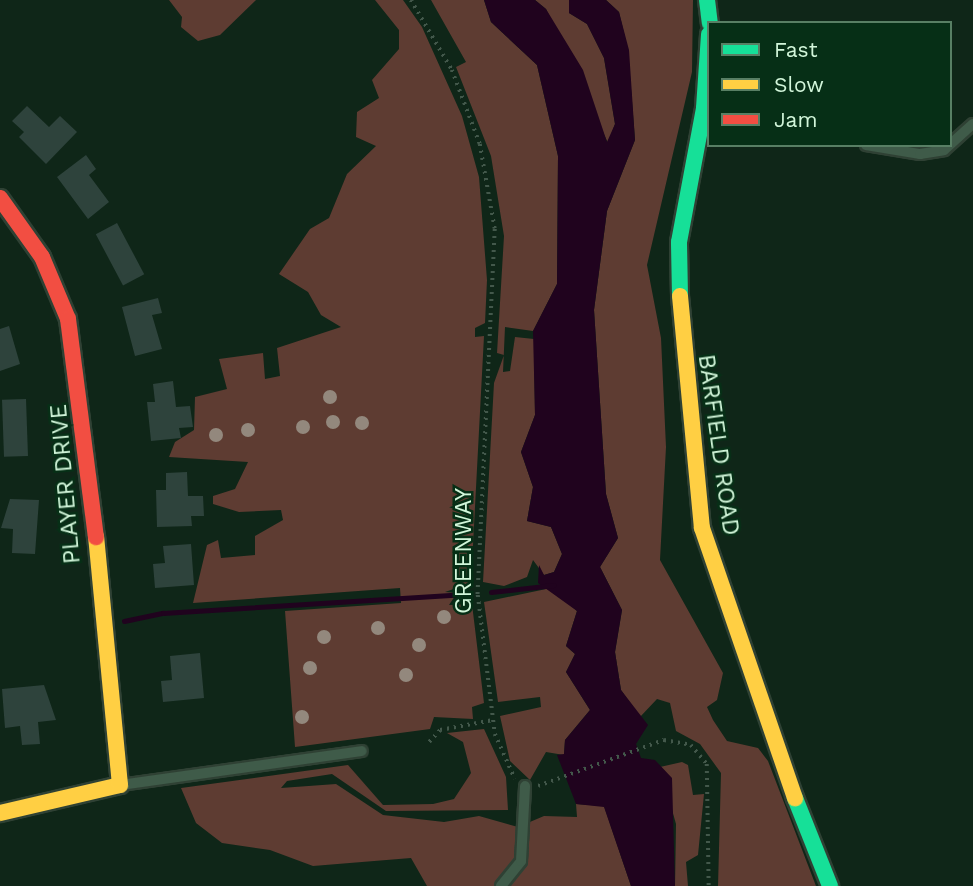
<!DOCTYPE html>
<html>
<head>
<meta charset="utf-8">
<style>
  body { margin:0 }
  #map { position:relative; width:973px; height:886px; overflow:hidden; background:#0f2618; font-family:"Work Sans",sans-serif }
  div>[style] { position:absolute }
  .green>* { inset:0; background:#5e3c32 }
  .water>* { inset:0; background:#20031e }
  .stream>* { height:5px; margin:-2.5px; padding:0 2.5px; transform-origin:2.5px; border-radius:2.5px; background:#20031e }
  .building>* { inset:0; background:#2e433c; transform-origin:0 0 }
  .path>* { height:3.5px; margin-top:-1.75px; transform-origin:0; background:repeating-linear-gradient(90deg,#43584b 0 2px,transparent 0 7px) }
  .roads { filter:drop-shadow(2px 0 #2f4134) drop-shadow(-2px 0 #2f4134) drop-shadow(0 2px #2f4134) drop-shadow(0 -2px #2f4134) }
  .lane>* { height:10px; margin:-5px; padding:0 5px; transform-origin:5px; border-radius:5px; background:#3f5b49 }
  .fast>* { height:16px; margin:-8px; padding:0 8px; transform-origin:8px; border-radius:8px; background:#16e098 }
  .slow>* { height:16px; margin:-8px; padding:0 8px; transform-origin:8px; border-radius:8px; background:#ffcf43 }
  .jam>* { height:16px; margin:-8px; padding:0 8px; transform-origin:8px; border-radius:8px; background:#f24e42 }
  .trees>* { width:14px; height:14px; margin:-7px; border-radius:50%; background:#93887d }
  span { translate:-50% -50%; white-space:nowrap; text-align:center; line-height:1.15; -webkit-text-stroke:5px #062f16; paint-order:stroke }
  .street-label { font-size:23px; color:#d2f6da }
  .legend { position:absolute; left:707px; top:21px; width:245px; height:126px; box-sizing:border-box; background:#062f16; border:2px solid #587f64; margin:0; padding:9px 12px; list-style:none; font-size:21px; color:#d2f6da }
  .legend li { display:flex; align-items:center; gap:14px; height:35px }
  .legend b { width:35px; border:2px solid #587f64 }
</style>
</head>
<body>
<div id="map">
  <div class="green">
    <div style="clip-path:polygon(169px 0,256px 0,220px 35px,198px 41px,181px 27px,182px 17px)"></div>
    <div style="clip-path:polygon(375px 0,403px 0,422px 27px,462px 116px,479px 177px,487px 280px,485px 323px,475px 328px,475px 337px,484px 336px,471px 583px,445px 592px,457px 593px,449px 605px,472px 604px,484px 703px,472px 707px,473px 719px,434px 717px,430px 729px,295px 747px,285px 611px,401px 603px,400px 588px,193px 603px,207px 545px,218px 540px,221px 558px,255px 555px,255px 536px,283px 520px,281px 510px,239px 512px,213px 504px,213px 496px,235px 489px,248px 462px,169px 457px,175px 442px,194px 430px,195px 397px,227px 389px,219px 359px,263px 353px,265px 379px,280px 376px,277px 348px,341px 327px,321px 315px,308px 292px,279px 274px,310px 229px,329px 218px,347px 174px,376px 146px,356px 137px,357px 112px,379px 98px,372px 80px,399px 49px,399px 30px)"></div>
    <div style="clip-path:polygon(431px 0,484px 0,491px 22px,537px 65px,558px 156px,557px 284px,533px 331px,505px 327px,503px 372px,510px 371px,515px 337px,534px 339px,535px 415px,521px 452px,533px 487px,527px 521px,551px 527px,562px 554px,554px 572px,544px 575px,533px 560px,527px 577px,504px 586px,483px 582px,494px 383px,504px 355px,497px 353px,504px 236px,491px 156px,456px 67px,466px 62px)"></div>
    <div style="clip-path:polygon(535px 0,569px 0,569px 13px,587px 24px,604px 58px,615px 124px,608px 143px,546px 9px)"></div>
    <div style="clip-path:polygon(606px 0,693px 0,692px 72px,647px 265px,661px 338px,666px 447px,660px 560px,723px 673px,717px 700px,707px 707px,713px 720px,727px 741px,758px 748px,768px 761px,816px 886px,718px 886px,721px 773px,700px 744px,676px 731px,670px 703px,657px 699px,640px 717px,621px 690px,615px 652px,622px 610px,600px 567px,618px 538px,606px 494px,594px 310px,607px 211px,635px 140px,628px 50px,619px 12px)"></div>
    <div style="clip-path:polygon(551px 588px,577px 611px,566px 646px,575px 654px,566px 672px,590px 710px,565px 740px,564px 755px,546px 752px,530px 780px,510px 761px,500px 716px,541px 707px,540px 697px,498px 702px,484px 602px)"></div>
    <div style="clip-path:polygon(484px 729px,506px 777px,508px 810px,386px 811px,332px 774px,287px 781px,281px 788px,336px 784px,383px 815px,444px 822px,479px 816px,518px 827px,544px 816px,577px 817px,576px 804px,604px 806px,631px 886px,427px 886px,411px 858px,313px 866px,270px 850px,222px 843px,196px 823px,181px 788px,348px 765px,383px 805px,433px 804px,454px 799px,471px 773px,463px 742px,447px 733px)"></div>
    <div style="clip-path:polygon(682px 762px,688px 765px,693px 795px,704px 794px,698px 855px,686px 862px,688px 886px,675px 886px,676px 824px,660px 767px)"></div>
  </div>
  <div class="water">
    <div style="clip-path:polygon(484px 0,535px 0,546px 9px,583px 70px,607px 142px,615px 124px,604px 58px,587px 24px,569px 13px,569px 0,606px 0,619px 12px,629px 50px,635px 140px,607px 211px,594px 310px,606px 494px,618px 538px,600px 567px,622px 610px,615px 652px,621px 690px,648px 725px,636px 744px,641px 758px,655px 760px,672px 778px,675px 886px,631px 886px,604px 807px,576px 804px,557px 755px,564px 754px,565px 740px,590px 710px,566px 672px,575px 654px,566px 646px,577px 611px,538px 583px,539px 565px,544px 575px,554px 572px,562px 554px,551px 527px,527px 521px,533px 487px,521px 452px,535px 415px,533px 331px,557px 284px,558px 156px,537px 65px,491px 22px)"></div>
  </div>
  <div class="stream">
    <div style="left:491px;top:592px;width:63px;rotate:-6.3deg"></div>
    <div style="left:124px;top:621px;width:40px;rotate:-12deg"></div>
    <div style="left:163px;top:613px;width:304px;rotate:-3.6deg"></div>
  </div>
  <div class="building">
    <div style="clip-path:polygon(27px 106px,49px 127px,60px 116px,77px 132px,46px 164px,19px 137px,24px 132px,12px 121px)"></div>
    <div style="clip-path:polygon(86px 155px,96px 169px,89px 175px,109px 202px,88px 219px,57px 177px)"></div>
    <div style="left:117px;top:223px;width:58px;height:24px;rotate:62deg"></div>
    <div style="clip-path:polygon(158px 298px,162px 313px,152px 315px,162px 349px,135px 356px,122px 307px)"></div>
    <div style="clip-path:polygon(9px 326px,20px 364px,0 371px,0 329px)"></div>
    <div style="clip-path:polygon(173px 381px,176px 407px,190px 406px,193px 427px,179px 428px,181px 438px,151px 441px,147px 402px,155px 402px,153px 384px)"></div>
    <div style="left:26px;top:399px;width:57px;height:24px;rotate:88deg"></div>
    <div style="clip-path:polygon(187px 472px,188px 496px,203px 496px,204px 516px,191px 516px,192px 526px,157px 527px,156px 490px,166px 490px,166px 473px)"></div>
    <div style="clip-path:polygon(10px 499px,39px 500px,35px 554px,12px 553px,13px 529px,1px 528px)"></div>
    <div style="clip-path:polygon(191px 544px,194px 585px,155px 588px,153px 564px,165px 563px,163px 546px)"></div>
    <div style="clip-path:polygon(200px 653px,204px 698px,163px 702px,161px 681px,172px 680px,170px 656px)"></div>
    <div style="clip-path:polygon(44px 685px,56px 720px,38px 722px,40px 744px,22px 745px,20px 726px,5px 728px,2px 689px)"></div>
  </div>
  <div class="path">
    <div style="left:411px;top:0;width:81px;rotate:59.6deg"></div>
    <div style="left:452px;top:70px;width:79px;rotate:69.3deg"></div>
    <div style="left:480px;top:144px;width:86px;rotate:80deg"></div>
    <div style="left:495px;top:229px;width:366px;rotate:92.7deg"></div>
    <div style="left:478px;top:595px;width:140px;rotate:83deg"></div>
    <div style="left:495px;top:734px;width:49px;rotate:66deg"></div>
    <div style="left:429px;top:742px;width:16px;rotate:-47deg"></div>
    <div style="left:440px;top:730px;width:54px;rotate:-10.7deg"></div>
    <div style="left:538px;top:786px;width:134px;rotate:-20.1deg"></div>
    <div style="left:664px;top:740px;width:27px;rotate:10deg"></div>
    <div style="left:691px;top:745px;width:25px;rotate:50deg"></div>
    <div style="left:707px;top:764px;width:122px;rotate:89.1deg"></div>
  </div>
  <div class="roads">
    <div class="lane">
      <div style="left:866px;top:145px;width:55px;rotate:9.5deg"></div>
      <div style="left:920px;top:154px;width:24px;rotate:-9deg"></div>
      <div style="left:944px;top:150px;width:39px;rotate:-42deg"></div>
      <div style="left:120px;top:785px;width:244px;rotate:-8deg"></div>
      <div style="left:501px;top:886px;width:32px;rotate:-51deg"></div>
      <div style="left:521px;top:861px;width:75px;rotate:-86.9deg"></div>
    </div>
    <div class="fast">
      <div style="left:707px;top:0;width:23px;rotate:83deg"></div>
      <div style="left:680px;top:296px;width:54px;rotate:-91.1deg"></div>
      <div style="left:679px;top:242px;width:136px;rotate:-79.4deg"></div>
      <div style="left:704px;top:108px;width:74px;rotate:-86.1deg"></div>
      <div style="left:795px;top:798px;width:95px;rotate:68.3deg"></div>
    </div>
    <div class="slow">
      <div style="left:680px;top:296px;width:233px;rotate:84.6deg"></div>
      <div style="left:702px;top:528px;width:286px;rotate:71deg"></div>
      <div style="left:0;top:813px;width:123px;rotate:-13.1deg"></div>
      <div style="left:120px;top:785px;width:249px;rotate:-95.5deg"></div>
    </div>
    <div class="jam">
      <div style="left:0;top:198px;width:72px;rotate:54.6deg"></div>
      <div style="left:42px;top:257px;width:67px;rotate:67.2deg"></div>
      <div style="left:68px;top:319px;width:220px;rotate:82.7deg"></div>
    </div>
  </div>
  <div class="trees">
    <div style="left:330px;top:397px"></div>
    <div style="left:333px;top:422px"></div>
    <div style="left:362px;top:423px"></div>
    <div style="left:303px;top:427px"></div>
    <div style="left:248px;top:430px"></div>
    <div style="left:216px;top:435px"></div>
    <div style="left:444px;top:617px"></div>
    <div style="left:378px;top:628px"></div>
    <div style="left:324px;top:637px"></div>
    <div style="left:419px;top:645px"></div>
    <div style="left:310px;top:668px"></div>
    <div style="left:406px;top:675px"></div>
    <div style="left:302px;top:717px"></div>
  </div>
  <div class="street-label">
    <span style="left:718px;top:445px;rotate:82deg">BARFIELD ROAD</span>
    <span style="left:66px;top:484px;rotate:-95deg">PLAYER DRIVE</span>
    <span style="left:464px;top:551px;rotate:-90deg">GREENWAY</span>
  </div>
  <ul class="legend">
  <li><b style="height:9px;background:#16e098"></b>Fast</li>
  <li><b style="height:9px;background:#ffcf43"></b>Slow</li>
  <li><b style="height:9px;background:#f24e42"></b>Jam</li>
  </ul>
</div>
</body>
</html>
